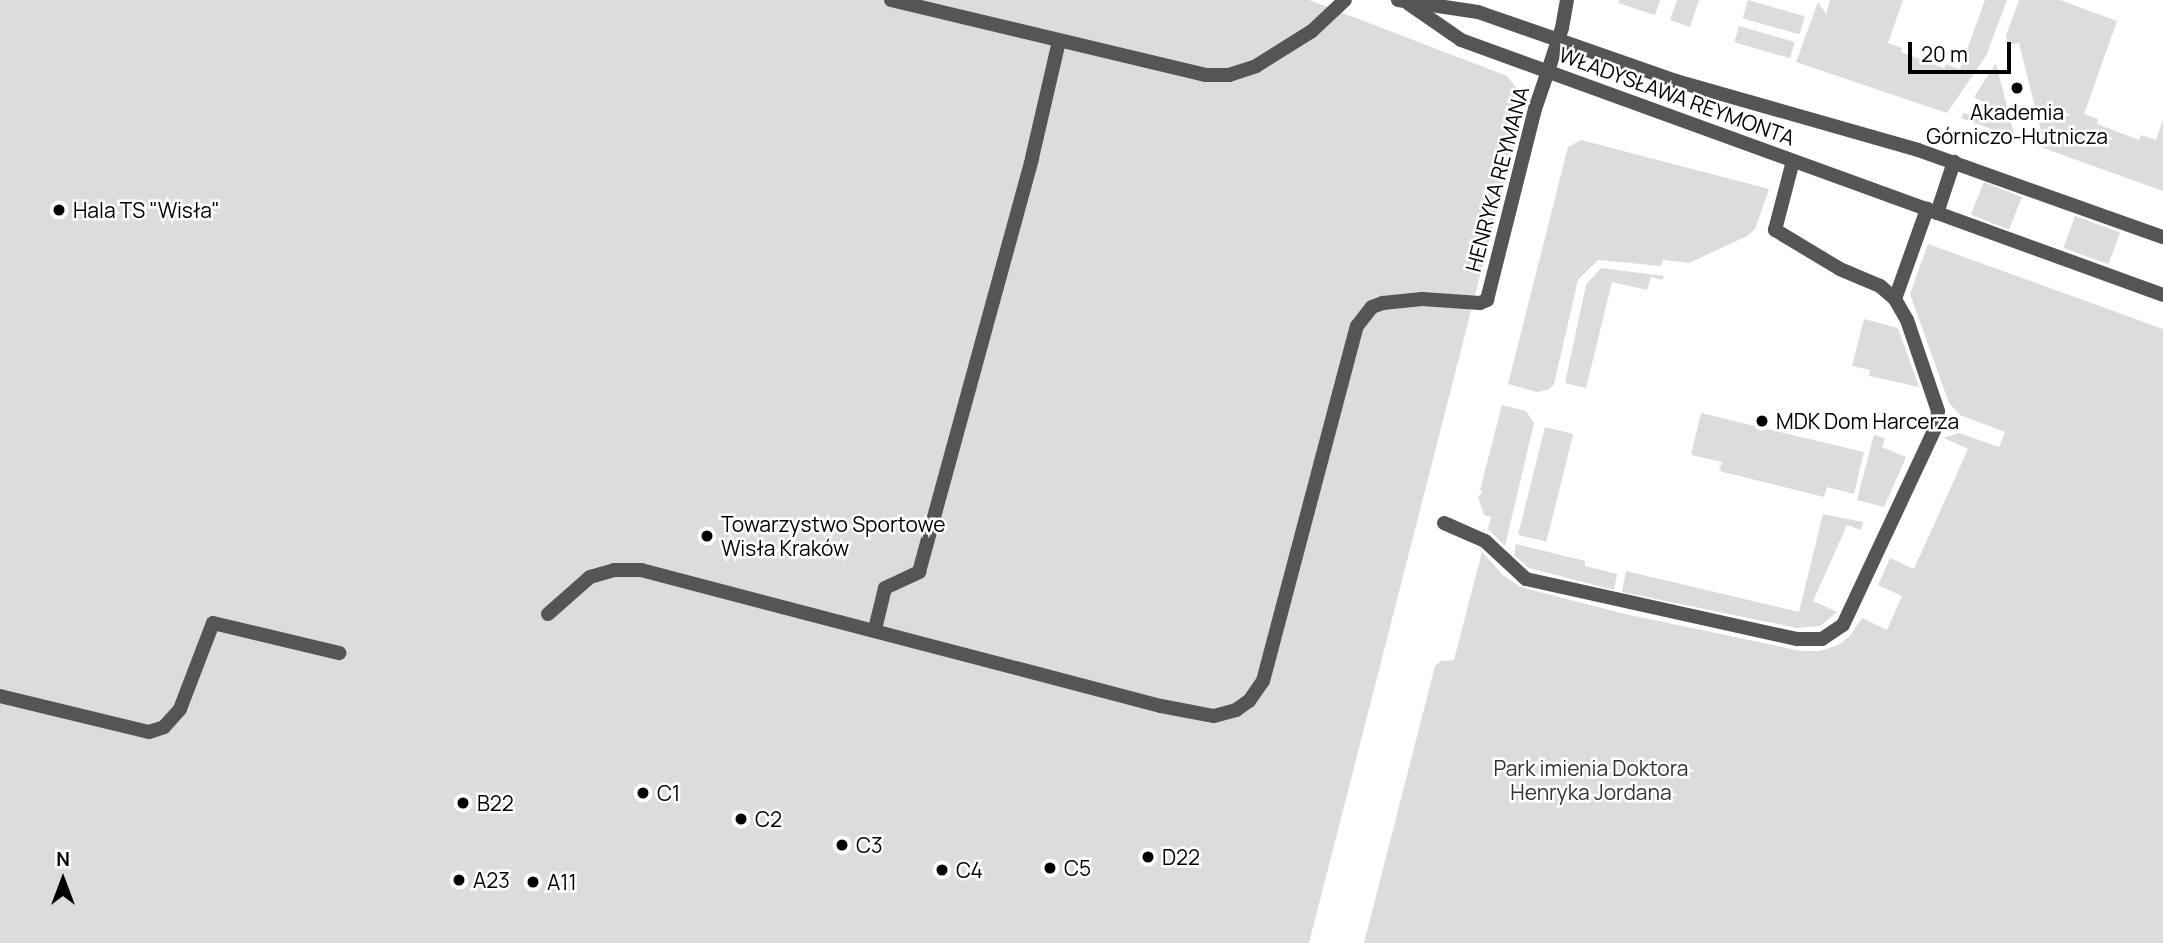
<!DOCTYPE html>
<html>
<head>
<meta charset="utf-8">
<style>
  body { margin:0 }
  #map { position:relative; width:2163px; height:943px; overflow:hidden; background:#fff; font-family:Manrope,sans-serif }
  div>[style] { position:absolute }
  .green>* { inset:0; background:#dcdcdc; transform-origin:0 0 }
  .service>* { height:14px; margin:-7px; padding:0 7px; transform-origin:7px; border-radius:7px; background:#555 }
  .minor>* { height:14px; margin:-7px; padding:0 7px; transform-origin:7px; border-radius:7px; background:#555 }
  .dots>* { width:19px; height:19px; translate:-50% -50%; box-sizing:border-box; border:4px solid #fff; border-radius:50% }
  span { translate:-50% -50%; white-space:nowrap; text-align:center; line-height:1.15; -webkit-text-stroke:5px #fff; paint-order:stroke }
  .street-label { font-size:21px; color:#000 }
  .poi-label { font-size:21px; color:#000 }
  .left { translate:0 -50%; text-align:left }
  .park-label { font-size:21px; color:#333 }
  .north { position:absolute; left:28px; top:845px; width:70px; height:70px; -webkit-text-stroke:5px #fff; paint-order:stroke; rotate:0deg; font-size:19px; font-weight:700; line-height:28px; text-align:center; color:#000 }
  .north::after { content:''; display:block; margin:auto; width:24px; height:32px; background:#000; clip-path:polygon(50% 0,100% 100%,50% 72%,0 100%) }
  .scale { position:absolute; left:1908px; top:42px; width:103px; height:32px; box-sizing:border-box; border:4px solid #000; border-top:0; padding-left:9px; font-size:21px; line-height:24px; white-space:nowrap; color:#000; -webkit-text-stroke:5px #fff; paint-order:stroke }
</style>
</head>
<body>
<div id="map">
  <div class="green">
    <div style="clip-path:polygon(0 0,1309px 0,1507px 76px,1519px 91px,1522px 112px,1309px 943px,0 943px)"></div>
    <div style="clip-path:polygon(1619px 0,1660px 0,1655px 15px,1618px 3px)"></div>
    <div style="clip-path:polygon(1677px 0,1699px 0,1690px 27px,1670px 20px)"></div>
    <div style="left:1748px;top:0;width:59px;height:19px;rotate:16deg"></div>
    <div style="clip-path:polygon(1830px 0,1903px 0,1888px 43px,1902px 48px,1901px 52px,1944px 68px,1946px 64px,1960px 69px,1985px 0,2007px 0,1986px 56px,1947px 113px,1796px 62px,1818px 2px,1826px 14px)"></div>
    <div style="clip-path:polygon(2019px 0,2060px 0,2117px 21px,2084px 114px,2098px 119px,2097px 124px,2139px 140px,2141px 135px,2156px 140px,2163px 120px,2163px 191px,2032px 144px,2043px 139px,2019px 43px,2008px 45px,2006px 35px)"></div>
    <div style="left:1739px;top:26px;width:58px;height:17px;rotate:16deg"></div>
    <div style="clip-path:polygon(1996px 63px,2015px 138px,1961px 118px,1963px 113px,1974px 116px,1983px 102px,1974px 97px)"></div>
    <div style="clip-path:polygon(1581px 140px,1769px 189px,1755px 229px,1747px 236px,1689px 263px,1663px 260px,1661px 266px,1598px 260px,1578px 280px,1554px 384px,1548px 390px,1537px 392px,1508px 384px,1568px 147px)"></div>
    <div style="left:1984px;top:182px;width:41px;height:35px;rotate:22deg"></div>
    <div style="left:2075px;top:216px;width:48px;height:34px;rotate:20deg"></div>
    <div style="clip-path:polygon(1928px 244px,2163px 329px,2163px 943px,1364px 943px,1435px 666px,1441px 661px,1454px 660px,1482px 552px,1503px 575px,1520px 587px,1625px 614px,1801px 651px,1820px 651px,1838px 645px,1849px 637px,1862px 618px,1887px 630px,1902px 596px,1878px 585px,1890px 558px,1914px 569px,1968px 449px,1944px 438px,1959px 433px,1999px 447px,2005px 432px,1960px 415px,1949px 403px,1910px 294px)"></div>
    <div style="clip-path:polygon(1601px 268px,1664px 276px,1662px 280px,1651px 277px,1647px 290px,1612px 282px,1586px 388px,1565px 383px,1586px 285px)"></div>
    <div style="clip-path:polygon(1864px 319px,1898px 328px,1919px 387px,1869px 376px,1870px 370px,1852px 366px)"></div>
    <div style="clip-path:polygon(1502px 405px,1526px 411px,1534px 423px,1505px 546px,1488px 529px,1491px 517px,1484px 515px,1478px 497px,1483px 491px,1480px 490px)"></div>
    <div style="clip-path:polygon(1701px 413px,1864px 452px,1854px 494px,1827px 487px,1824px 497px,1719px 471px,1722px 462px,1691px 455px)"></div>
    <div style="left:1545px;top:427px;width:29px;height:111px;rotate:14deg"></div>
    <div style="clip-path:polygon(1874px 435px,1885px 438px,1882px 447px,1906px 457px,1884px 507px,1857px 500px)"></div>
    <div style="clip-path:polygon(1823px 514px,1863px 522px,1861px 530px,1847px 525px,1813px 601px,1837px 612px,1820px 626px,1797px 628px,1622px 592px,1626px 571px,1799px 612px)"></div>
    <div style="clip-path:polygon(1516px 544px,1585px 561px,1585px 566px,1617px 574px,1614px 590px,1529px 568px,1514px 555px)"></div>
  </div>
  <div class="service">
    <div style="left:891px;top:0;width:324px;rotate:13.4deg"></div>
    <div style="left:1206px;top:75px;width:23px"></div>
    <div style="left:1229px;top:75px;width:28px;rotate:-18deg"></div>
    <div style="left:1256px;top:66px;width:66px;rotate:-32deg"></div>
    <div style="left:1312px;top:31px;width:45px;rotate:-43.2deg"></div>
    <div style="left:1895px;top:299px;width:96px;rotate:-70.4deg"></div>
    <div style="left:1444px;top:523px;width:45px;rotate:23.7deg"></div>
    <div style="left:1485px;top:541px;width:56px;rotate:42.8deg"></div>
    <div style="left:1526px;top:579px;width:278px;rotate:12.5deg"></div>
    <div style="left:1797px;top:639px;width:25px"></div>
    <div style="left:1822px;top:639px;width:25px;rotate:-34deg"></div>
    <div style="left:1843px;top:625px;width:222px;rotate:-64.9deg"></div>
    <div style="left:1937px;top:424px;width:13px;rotate:-86deg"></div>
    <div style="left:1938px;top:411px;width:96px;rotate:-108.8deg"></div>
    <div style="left:1907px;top:320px;width:24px;rotate:-120deg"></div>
    <div style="left:1895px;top:299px;width:20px;rotate:-139deg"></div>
    <div style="left:1880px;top:286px;width:43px;rotate:-157deg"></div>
    <div style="left:1840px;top:269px;width:76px;rotate:-149deg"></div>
    <div style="left:1775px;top:230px;width:71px;rotate:-75.4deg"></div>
    <div style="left:548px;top:614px;width:56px;rotate:-41.4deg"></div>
    <div style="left:590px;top:577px;width:25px;rotate:-16deg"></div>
    <div style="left:614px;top:570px;width:27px"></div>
    <div style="left:641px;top:570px;width:537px;rotate:14.66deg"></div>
    <div style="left:1161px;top:706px;width:54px;rotate:10.7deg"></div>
    <div style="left:1214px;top:716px;width:23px;rotate:-15deg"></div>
    <div style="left:1236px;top:710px;width:16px;rotate:-35deg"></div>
    <div style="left:1249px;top:701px;width:24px;rotate:-55deg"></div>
    <div style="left:1263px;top:681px;width:367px;rotate:-75.2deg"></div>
    <div style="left:1357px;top:326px;width:24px;rotate:-52deg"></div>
    <div style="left:1372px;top:307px;width:12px;rotate:-20deg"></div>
    <div style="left:1383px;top:303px;width:39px;rotate:-6deg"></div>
    <div style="left:1422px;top:299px;width:58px;rotate:3.9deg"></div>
    <div style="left:1480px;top:303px;width:8px;rotate:-23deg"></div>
    <div style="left:1487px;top:300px;width:197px;rotate:-75.9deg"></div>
    <div style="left:1535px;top:109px;width:40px;rotate:-71.1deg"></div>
    <div style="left:875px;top:629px;width:42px;rotate:-76.3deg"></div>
    <div style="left:885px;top:588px;width:38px;rotate:-25deg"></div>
    <div style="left:919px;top:572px;width:429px;rotate:-74.7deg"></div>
    <div style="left:1032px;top:158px;width:120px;rotate:-77deg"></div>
    <div style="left:0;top:696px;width:153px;rotate:13.6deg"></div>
    <div style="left:149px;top:732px;width:16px;rotate:-18deg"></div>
    <div style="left:164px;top:727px;width:24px;rotate:-48deg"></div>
    <div style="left:180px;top:709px;width:92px;rotate:-69deg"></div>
    <div style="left:213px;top:623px;width:130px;rotate:13.4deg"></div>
  </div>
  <div class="minor">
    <div style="left:1398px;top:0;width:81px;rotate:8.5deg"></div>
    <div style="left:1478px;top:12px;width:210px;rotate:19.2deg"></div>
    <div style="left:1676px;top:81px;width:252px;rotate:15.9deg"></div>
    <div style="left:1918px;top:150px;width:260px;rotate:19.6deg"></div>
    <div style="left:1409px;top:4px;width:63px;rotate:34.7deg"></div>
    <div style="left:1461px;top:40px;width:747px;rotate:19.96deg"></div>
    <div style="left:1548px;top:71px;width:45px;rotate:-72deg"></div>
    <div style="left:1562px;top:28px;width:28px;rotate:-80deg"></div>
    <div style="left:1937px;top:213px;width:54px;rotate:-71.6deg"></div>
  </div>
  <div class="dots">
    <div style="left:2017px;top:88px;background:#000"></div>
    <div style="left:59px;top:210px;background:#000"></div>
    <div style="left:1762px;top:421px;background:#000"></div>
    <div style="left:707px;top:536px;background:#000"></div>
    <div style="left:643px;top:793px;background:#000"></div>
    <div style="left:463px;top:803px;background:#000"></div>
    <div style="left:741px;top:819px;background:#000"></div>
    <div style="left:842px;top:845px;background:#000"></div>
    <div style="left:1148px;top:857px;background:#000"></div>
    <div style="left:1050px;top:868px;background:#000"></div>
    <div style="left:942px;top:870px;background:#000"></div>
    <div style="left:459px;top:880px;background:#000"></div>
    <div style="left:533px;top:882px;background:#000"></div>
  </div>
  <div class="street-label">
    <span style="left:1677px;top:96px;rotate:20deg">WŁADYSŁAWA REYMONTA</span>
    <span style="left:1497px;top:179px;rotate:-75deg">HENRYKA REYMANA</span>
  </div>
  <div class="poi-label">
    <span style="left:2017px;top:124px">Akademia<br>Górniczo-Hutnicza</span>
    <span class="left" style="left:73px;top:210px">Hala TS "Wisła"</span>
    <span class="left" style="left:1776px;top:421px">MDK Dom Harcerza</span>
    <span class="left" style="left:721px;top:536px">Towarzystwo Sportowe<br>Wisła Kraków</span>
    <span class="left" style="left:657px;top:793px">C1</span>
    <span class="left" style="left:477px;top:803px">B22</span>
    <span class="left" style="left:755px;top:819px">C2</span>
    <span class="left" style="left:856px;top:845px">C3</span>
    <span class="left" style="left:1162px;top:857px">D22</span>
    <span class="left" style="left:1064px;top:868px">C5</span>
    <span class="left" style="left:956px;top:870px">C4</span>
    <span class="left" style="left:473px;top:880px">A23</span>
    <span class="left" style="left:547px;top:882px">A11</span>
  </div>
  <div class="park-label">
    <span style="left:1591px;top:780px">Park imienia Doktora<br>Henryka Jordana</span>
  </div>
  <div class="north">N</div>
  <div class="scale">20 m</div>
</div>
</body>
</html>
